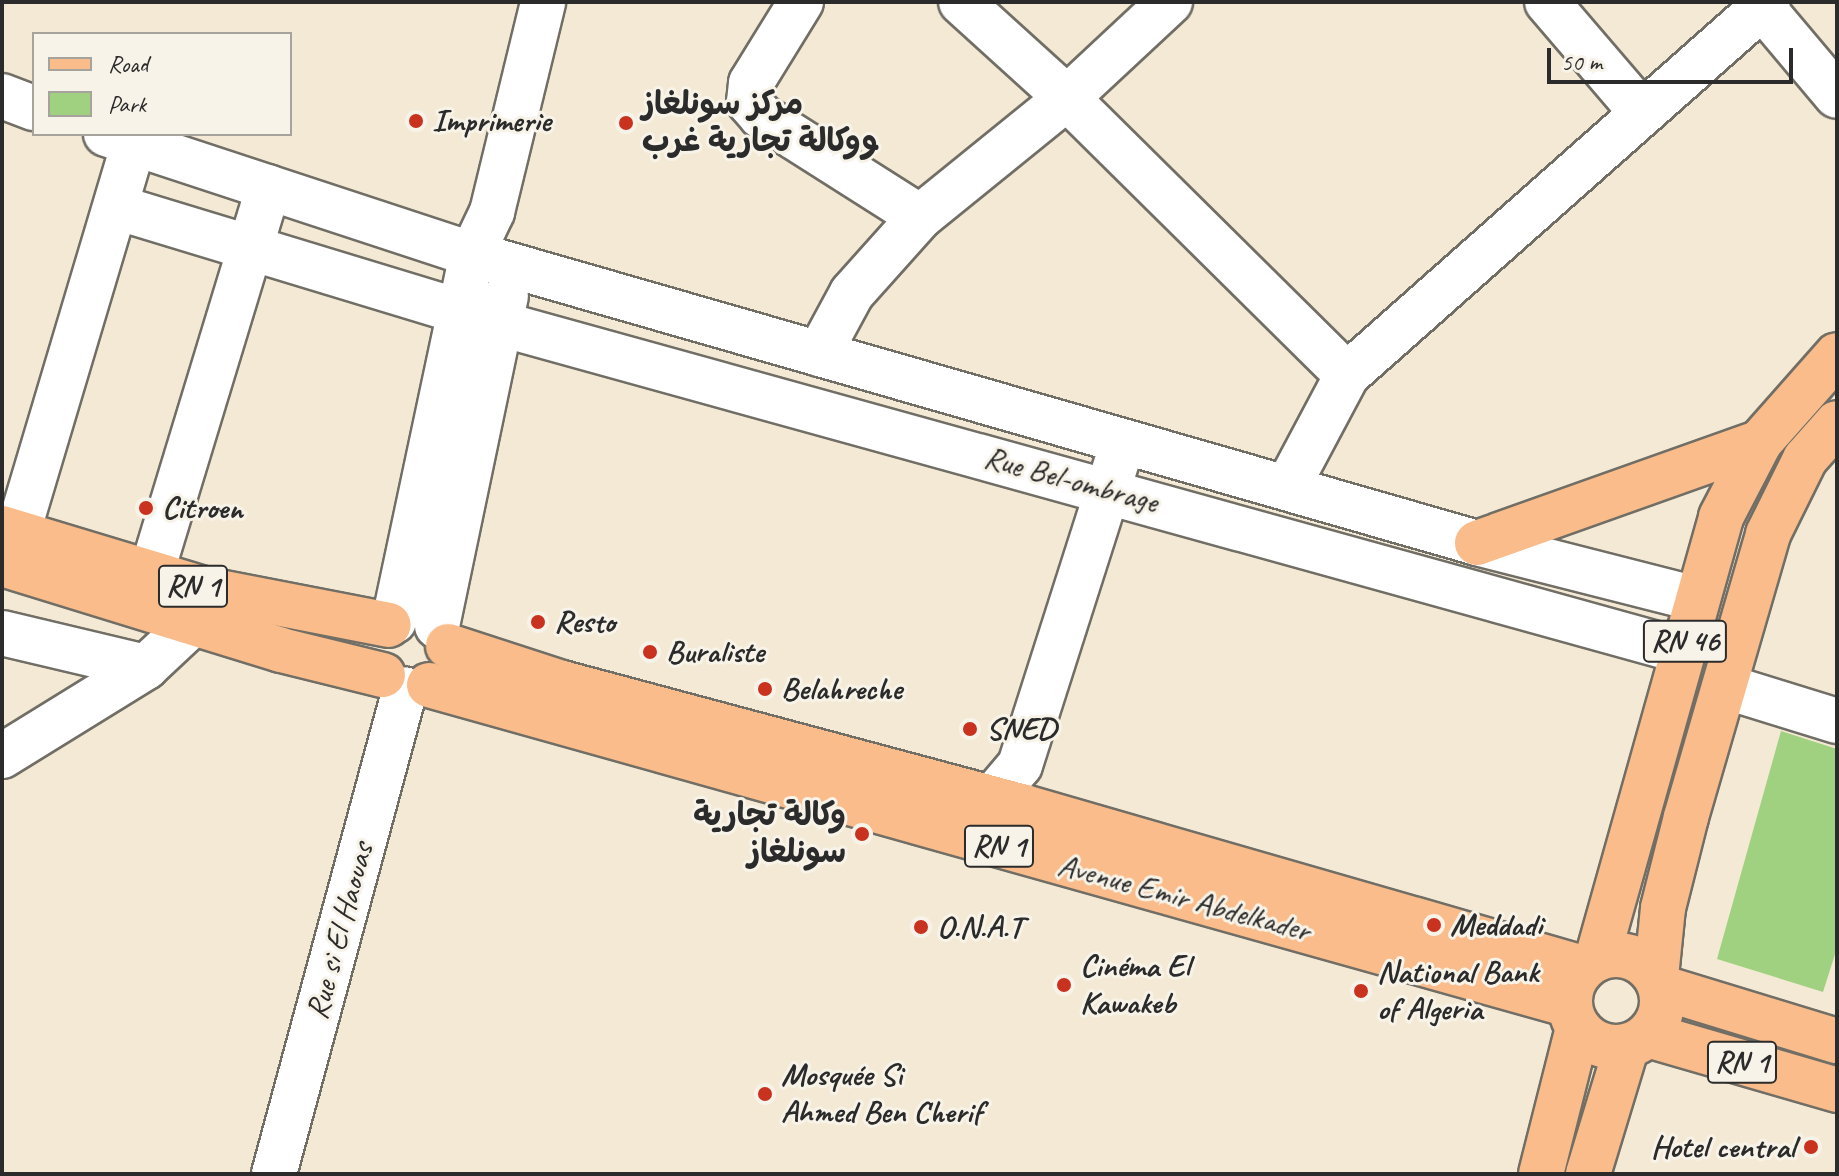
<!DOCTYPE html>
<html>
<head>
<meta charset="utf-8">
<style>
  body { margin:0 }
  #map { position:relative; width:1839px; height:1176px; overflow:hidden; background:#f4e9d4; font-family:Caveat,"Playpen Sans Arabic",sans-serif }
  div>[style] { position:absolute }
  .green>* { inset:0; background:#9fd180 }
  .roads { filter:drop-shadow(2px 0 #716e66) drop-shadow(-2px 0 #716e66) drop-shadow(0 2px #716e66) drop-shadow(0 -2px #716e66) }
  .minor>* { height:44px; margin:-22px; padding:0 22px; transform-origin:22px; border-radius:22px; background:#fff }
  .major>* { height:44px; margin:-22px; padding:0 22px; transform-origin:22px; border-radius:22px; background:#f9bc8a }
  .major>.ring { margin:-22px; padding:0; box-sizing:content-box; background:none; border:44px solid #f9bc8a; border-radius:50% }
  .dots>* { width:22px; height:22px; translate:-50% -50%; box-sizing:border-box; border:4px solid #f7f3e8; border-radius:50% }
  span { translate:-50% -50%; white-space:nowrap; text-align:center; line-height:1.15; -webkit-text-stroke:6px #f7f3e8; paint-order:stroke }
  .shield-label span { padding:2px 6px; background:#f7f3e8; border:2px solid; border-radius:6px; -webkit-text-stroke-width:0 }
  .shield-label { font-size:30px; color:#2b2b2b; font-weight:700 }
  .poi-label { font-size:32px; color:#2b2b2b; font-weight:700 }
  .left { translate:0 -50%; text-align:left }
  .right { translate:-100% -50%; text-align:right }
  .street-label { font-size:32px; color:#2b2b2b }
  .frame { position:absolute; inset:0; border:4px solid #2b2b2b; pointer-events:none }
  .legend { position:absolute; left:32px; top:32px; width:260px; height:104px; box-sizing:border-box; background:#f7f3e8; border:2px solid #a5a39c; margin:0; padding:10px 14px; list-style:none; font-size:24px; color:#2b2b2b }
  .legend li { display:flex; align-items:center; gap:16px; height:40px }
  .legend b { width:40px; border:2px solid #a5a39c }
  .scale { position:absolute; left:1547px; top:48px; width:246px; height:36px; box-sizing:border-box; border:4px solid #2b2b2b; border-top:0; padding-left:10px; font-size:24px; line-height:28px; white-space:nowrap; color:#2b2b2b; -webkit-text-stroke:6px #f7f3e8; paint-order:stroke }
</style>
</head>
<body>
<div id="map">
  <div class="green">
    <div style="clip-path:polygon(1781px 731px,1837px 749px,1837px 948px,1823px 992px,1717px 959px)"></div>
  </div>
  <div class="roads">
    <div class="minor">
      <div style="left:801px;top:2px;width:95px;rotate:121.7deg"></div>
      <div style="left:751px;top:83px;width:19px;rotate:96deg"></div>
      <div style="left:749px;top:102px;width:18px;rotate:49deg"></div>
      <div style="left:761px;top:116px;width:188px;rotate:32.4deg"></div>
      <div style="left:961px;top:2px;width:143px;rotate:42.2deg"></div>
      <div style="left:1067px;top:98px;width:394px;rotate:44.7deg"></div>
      <div style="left:1547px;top:2px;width:146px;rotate:49.4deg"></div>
      <div style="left:1762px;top:7px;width:116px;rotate:49.9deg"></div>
      <div style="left:2px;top:96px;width:34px;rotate:21deg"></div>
      <div style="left:106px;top:134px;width:385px;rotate:18.2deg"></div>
      <div style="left:472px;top:254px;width:1046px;rotate:16.04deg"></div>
      <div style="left:1477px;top:543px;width:226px;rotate:14.3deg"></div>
      <div style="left:116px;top:207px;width:402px;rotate:16.9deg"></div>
      <div style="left:501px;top:324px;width:1225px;rotate:15.48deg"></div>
      <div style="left:819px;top:354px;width:69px;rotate:-61.6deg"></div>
      <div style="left:852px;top:293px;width:102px;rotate:-48.2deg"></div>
      <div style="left:920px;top:217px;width:189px;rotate:-39deg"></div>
      <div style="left:1067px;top:98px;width:141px;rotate:-43deg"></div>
      <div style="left:1287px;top:488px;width:128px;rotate:-62deg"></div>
      <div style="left:1347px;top:375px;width:562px;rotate:-41.54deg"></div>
      <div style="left:18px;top:532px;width:405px;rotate:-73.4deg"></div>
      <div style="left:152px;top:571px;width:401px;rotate:-73.1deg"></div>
      <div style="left:394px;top:621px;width:375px;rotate:-78deg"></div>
      <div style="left:472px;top:254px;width:47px;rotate:-64.5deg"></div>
      <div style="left:492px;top:212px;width:216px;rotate:-76.3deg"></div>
      <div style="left:437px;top:626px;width:337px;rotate:-78.2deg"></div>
      <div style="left:2px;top:633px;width:148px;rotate:13.3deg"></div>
      <div style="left:1727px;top:687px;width:115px;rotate:17.2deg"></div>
      <div style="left:2px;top:756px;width:169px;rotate:-31.7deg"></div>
      <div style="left:146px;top:667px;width:64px;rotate:-43.1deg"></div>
      <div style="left:193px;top:623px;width:33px;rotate:-70deg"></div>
      <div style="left:980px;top:833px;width:37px;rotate:-71deg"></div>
      <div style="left:992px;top:798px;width:43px;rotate:-49.7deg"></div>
      <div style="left:1020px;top:765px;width:319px;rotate:-72.3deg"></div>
      <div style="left:274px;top:1174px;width:502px;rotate:-74.88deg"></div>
    </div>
    <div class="major">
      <div style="left:2px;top:528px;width:211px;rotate:16.8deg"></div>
      <div style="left:204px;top:589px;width:188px;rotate:11deg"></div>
      <div style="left:1477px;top:543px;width:300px;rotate:-19.6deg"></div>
      <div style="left:2px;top:564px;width:292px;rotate:17.1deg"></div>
      <div style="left:281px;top:650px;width:105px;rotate:13.8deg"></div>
      <div style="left:448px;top:646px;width:120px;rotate:18deg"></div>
      <div style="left:562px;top:683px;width:478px;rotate:15deg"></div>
      <div style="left:1024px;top:807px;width:582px;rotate:16.07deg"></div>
      <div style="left:429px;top:685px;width:1185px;rotate:15.67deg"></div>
      <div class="ring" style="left:1570px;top:955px;width:48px;height:48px"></div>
      <div style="left:1597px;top:959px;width:459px;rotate:-74.3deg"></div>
      <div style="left:1721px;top:517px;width:85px;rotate:-62.5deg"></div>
      <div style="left:1760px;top:442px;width:116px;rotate:-48.5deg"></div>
      <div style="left:1656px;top:977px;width:69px;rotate:-84.2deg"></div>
      <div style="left:1663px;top:908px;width:94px;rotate:-75.8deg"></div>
      <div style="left:1686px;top:817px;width:295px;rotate:-73.8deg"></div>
      <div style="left:1768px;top:534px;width:84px;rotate:-63.7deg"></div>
      <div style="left:1805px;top:459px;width:48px;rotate:-48.4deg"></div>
      <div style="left:1660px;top:987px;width:185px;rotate:17deg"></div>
      <div style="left:1648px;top:1035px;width:197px;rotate:16.2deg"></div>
      <div style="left:1541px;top:1174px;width:151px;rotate:-75.8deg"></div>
      <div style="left:1588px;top:1174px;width:134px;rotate:-73.1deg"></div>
    </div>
  </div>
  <div class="dots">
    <div style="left:416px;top:121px;background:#c8321e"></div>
    <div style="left:626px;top:123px;background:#c8321e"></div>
    <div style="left:146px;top:508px;background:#c8321e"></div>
    <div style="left:538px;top:622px;background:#c8321e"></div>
    <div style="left:650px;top:652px;background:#c8321e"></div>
    <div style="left:765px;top:689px;background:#c8321e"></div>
    <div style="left:970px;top:729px;background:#c8321e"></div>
    <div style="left:862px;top:834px;background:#c8321e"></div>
    <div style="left:1434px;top:925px;background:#c8321e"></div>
    <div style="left:921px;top:927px;background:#c8321e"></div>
    <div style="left:1064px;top:985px;background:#c8321e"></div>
    <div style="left:1361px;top:991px;background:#c8321e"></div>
    <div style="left:765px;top:1094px;background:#c8321e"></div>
    <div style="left:1811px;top:1147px;background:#c8321e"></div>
  </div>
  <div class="shield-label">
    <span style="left:193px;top:586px">RN 1</span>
    <span style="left:1685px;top:641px">RN 46</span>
    <span style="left:999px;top:846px">RN 1</span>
    <span style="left:1742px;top:1062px">RN 1</span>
  </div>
  <div class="poi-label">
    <span class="left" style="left:642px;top:123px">مركز سونلغاز<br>ووكالة تجارية غرب</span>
    <span class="left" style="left:432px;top:121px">Imprimerie</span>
    <span class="left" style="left:162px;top:508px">Citroen</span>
    <span class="left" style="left:554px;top:622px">Resto</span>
    <span class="left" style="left:666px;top:652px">Buraliste</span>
    <span class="left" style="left:781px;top:689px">Belahreche</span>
    <span class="left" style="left:986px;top:729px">SNED</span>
    <span class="right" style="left:846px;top:834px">وكالة تجارية<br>سونلغاز</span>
    <span class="left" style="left:1450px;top:925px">Meddadi</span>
    <span class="left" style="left:937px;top:927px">O.N.A.T</span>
    <span class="left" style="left:1080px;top:985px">Cinéma El<br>Kawakeb</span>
    <span class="left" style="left:1377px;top:991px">National Bank<br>of Algeria</span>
    <span class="left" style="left:781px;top:1094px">Mosquée Si<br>Ahmed Ben Cherif</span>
    <span class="right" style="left:1795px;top:1147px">Hotel central</span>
  </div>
  <div class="street-label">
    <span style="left:1071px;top:480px;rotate:15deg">Rue Bel-ombrage</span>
    <span style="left:1184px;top:898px;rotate:15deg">Avenue Emir Abdelkader</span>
    <span style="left:340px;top:931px;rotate:-75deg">Rue si El Haouas</span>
  </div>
  <div class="frame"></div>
  <ul class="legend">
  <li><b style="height:10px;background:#f9bc8a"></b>Road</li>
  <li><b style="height:22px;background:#9fd180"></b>Park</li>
  </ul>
  <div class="scale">50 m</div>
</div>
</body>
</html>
